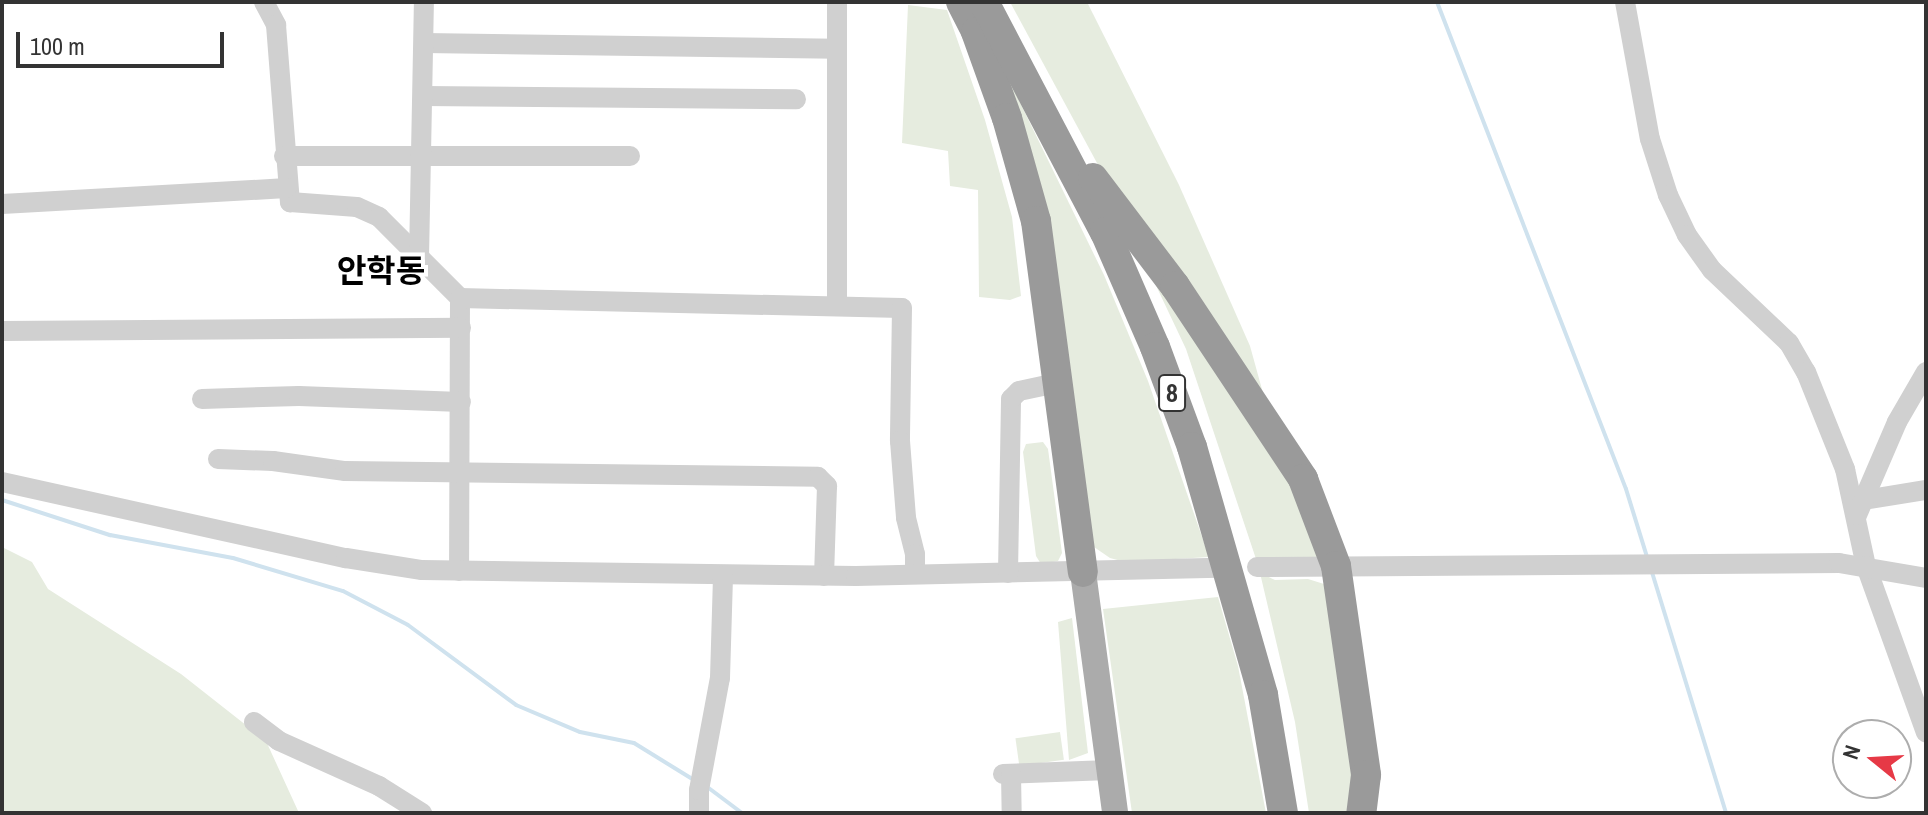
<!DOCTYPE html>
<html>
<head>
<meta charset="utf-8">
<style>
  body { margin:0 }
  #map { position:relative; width:1928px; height:815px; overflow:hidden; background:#fff; font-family:"Archivo Narrow","Noto Sans KR",sans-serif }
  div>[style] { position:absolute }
  .green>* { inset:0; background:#e6ecdf; transform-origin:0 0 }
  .stream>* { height:4px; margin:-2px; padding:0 2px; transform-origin:2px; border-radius:2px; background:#cfe2ee }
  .minor>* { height:20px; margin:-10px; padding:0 10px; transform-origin:10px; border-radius:10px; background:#d0d0d0 }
  .major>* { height:26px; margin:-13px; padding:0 13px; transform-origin:13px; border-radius:13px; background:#ababab }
  .highway>* { height:30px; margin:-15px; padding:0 15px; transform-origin:15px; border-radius:15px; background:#9a9a9a }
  span { translate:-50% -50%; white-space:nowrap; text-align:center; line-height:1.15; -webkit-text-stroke:8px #fff; paint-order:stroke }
  .shield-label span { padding:2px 6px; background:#fff; border:2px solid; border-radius:6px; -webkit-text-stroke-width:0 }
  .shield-label { font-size:26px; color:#333; font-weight:700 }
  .quarter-label { font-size:32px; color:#000; font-weight:700 }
  .frame { position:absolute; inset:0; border:4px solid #333; pointer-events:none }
  .north { position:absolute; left:1832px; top:719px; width:80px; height:80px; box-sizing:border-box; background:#fff; border:2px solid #adadad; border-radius:50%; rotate:288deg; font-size:22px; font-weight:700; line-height:32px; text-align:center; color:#333 }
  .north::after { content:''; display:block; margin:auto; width:28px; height:36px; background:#e63946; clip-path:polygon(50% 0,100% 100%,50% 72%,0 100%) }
  .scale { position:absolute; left:16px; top:32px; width:208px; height:36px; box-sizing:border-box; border:4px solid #333; border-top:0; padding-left:10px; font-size:24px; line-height:28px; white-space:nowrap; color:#333; -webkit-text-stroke:6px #fff; paint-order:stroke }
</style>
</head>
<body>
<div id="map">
  <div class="green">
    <div style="clip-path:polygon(1010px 2px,1087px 2px,1179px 185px,1250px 346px,1263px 393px,1097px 163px)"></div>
    <div style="clip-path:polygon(908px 5px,947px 10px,985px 120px,1012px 217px,1021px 296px,1010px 300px,979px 297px,978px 190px,950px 186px,948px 151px,902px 143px)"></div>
    <div style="clip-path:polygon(993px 47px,1104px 275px,1148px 381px,1209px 557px,1125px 562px,1110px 558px,1094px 547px)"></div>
    <div style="clip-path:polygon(1134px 239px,1281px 462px,1321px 557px,1257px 562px,1186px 349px)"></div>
    <div style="clip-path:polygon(1043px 442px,1048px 449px,1062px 553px,1058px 561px,1041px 564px,1036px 556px,1023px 452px,1026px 444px)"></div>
    <div style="clip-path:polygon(2px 547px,32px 562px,48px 589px,181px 674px,266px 741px,299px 813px,2px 813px)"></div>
    <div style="clip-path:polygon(1260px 573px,1275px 580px,1308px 579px,1324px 584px,1356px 790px,1351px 813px,1309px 813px,1295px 722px)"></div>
    <div style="clip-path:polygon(1218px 597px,1238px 666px,1266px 813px,1132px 813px,1103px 609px)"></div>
    <div style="clip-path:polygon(1072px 618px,1088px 753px,1069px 760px,1058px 622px)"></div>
    <div style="left:1060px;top:732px;width:28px;height:45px;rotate:82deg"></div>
  </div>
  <div class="stream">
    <div style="left:1437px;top:2px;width:522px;rotate:68.79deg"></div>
    <div style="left:1626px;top:489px;width:71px;rotate:72.8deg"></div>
    <div style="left:2px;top:500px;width:114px;rotate:18deg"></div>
    <div style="left:110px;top:535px;width:125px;rotate:10.6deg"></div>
    <div style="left:233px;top:558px;width:115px;rotate:16.7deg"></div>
    <div style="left:343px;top:591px;width:73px;rotate:27.6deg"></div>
    <div style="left:408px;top:625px;width:134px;rotate:36.5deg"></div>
    <div style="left:516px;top:705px;width:69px;rotate:22.9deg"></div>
    <div style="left:580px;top:732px;width:55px;rotate:11.5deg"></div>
    <div style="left:634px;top:743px;width:70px;rotate:31.7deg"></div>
    <div style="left:1651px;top:569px;width:255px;rotate:72.9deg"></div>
    <div style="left:706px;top:786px;width:45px;rotate:36.9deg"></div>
  </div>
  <div class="minor">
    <div style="left:264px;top:2px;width:26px;rotate:62deg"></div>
    <div style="left:276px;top:25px;width:178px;rotate:85.5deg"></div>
    <div style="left:290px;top:202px;width:67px;rotate:4.3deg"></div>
    <div style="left:357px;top:207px;width:24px;rotate:24deg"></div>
    <div style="left:379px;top:217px;width:115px;rotate:45deg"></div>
    <div style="left:460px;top:298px;width:273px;rotate:90.2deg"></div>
    <div style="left:1625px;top:2px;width:139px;rotate:79.7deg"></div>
    <div style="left:1650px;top:139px;width:59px;rotate:72.2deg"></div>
    <div style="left:1668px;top:195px;width:44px;rotate:64.6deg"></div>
    <div style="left:1687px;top:235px;width:43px;rotate:54.5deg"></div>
    <div style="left:1712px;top:270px;width:106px;rotate:43.5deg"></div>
    <div style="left:1789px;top:343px;width:34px;rotate:60deg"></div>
    <div style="left:1806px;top:372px;width:105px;rotate:68.1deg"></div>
    <div style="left:1845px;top:469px;width:99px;rotate:77.8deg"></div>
    <div style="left:1866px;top:566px;width:177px;rotate:70.2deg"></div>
    <div style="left:424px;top:43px;width:412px;rotate:0.8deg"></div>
    <div style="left:423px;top:96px;width:373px;rotate:0.5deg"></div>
    <div style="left:284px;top:156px;width:346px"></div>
    <div style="left:2px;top:204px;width:285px;rotate:-3.2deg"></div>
    <div style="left:419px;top:258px;width:256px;rotate:-88.9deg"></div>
    <div style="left:460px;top:298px;width:442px;rotate:1.3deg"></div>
    <div style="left:902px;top:308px;width:133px;rotate:90.9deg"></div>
    <div style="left:900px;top:441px;width:77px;rotate:85.5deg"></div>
    <div style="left:906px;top:518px;width:37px;rotate:76deg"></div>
    <div style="left:915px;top:554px;width:20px;rotate:90deg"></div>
    <div style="left:837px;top:305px;width:303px;rotate:-90deg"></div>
    <div style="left:2px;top:331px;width:459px;rotate:-0.4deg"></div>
    <div style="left:202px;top:399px;width:97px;rotate:-1.8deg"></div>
    <div style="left:299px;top:396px;width:162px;rotate:2.1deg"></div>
    <div style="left:218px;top:459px;width:55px;rotate:2.1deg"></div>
    <div style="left:273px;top:461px;width:73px;rotate:7.9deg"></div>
    <div style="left:345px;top:471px;width:473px;rotate:0.7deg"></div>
    <div style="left:818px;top:477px;width:13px;rotate:45deg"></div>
    <div style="left:827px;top:486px;width:90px;rotate:91.9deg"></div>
    <div style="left:2px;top:482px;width:352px;rotate:12.5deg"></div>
    <div style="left:346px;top:558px;width:77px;rotate:9deg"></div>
    <div style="left:422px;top:570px;width:434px;rotate:0.8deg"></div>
    <div style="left:856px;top:576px;width:363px;rotate:-1.3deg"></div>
    <div style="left:1864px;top:500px;width:63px;rotate:-9.2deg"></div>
    <div style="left:1857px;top:515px;width:101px;rotate:-66.7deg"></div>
    <div style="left:1897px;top:422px;width:58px;rotate:-59.9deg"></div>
    <div style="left:1257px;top:567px;width:582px;rotate:-0.39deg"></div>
    <div style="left:1839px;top:563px;width:88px;rotate:9.8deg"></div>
    <div style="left:1008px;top:573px;width:174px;rotate:-89deg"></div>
    <div style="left:1011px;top:399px;width:11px;rotate:-45deg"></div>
    <div style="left:1019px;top:391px;width:39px;rotate:-12deg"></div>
    <div style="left:254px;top:722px;width:31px;rotate:37deg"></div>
    <div style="left:279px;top:741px;width:110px;rotate:24.2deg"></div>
    <div style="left:379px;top:786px;width:51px;rotate:32.1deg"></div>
    <div style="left:1003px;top:774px;width:106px;rotate:-2.2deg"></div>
    <div style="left:1011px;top:774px;width:39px;rotate:89deg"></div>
    <div style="left:699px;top:813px;width:23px;rotate:-90deg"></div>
    <div style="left:699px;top:790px;width:114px;rotate:-79.4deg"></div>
    <div style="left:720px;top:678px;width:102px;rotate:-88.3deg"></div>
  </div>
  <div class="major">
    <div style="left:1083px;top:572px;width:243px;rotate:82.4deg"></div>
  </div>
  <div class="highway">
    <div style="left:961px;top:2px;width:34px;rotate:63deg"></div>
    <div style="left:976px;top:32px;width:91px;rotate:70.2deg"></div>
    <div style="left:1007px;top:118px;width:107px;rotate:74.3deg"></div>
    <div style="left:1036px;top:221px;width:354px;rotate:82.4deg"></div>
    <div style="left:984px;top:2px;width:260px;rotate:62.3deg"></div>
    <div style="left:1105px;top:232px;width:125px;rotate:66.5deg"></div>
    <div style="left:1155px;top:347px;width:107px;rotate:69.7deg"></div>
    <div style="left:1192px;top:447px;width:258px;rotate:74deg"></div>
    <div style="left:1263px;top:695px;width:120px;rotate:80.4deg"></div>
    <div style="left:1093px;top:178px;width:136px;rotate:52.8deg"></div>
    <div style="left:1175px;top:286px;width:232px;rotate:56.4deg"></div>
    <div style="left:1303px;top:479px;width:93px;rotate:69.2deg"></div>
    <div style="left:1336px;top:566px;width:211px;rotate:81.8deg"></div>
    <div style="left:1366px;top:775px;width:38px;rotate:97deg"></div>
  </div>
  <div class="shield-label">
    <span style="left:1172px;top:393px">8</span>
  </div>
  <div class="quarter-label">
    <span style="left:381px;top:271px">안학동</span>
  </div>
  <div class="frame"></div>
  <div class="north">N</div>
  <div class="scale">100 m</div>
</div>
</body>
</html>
